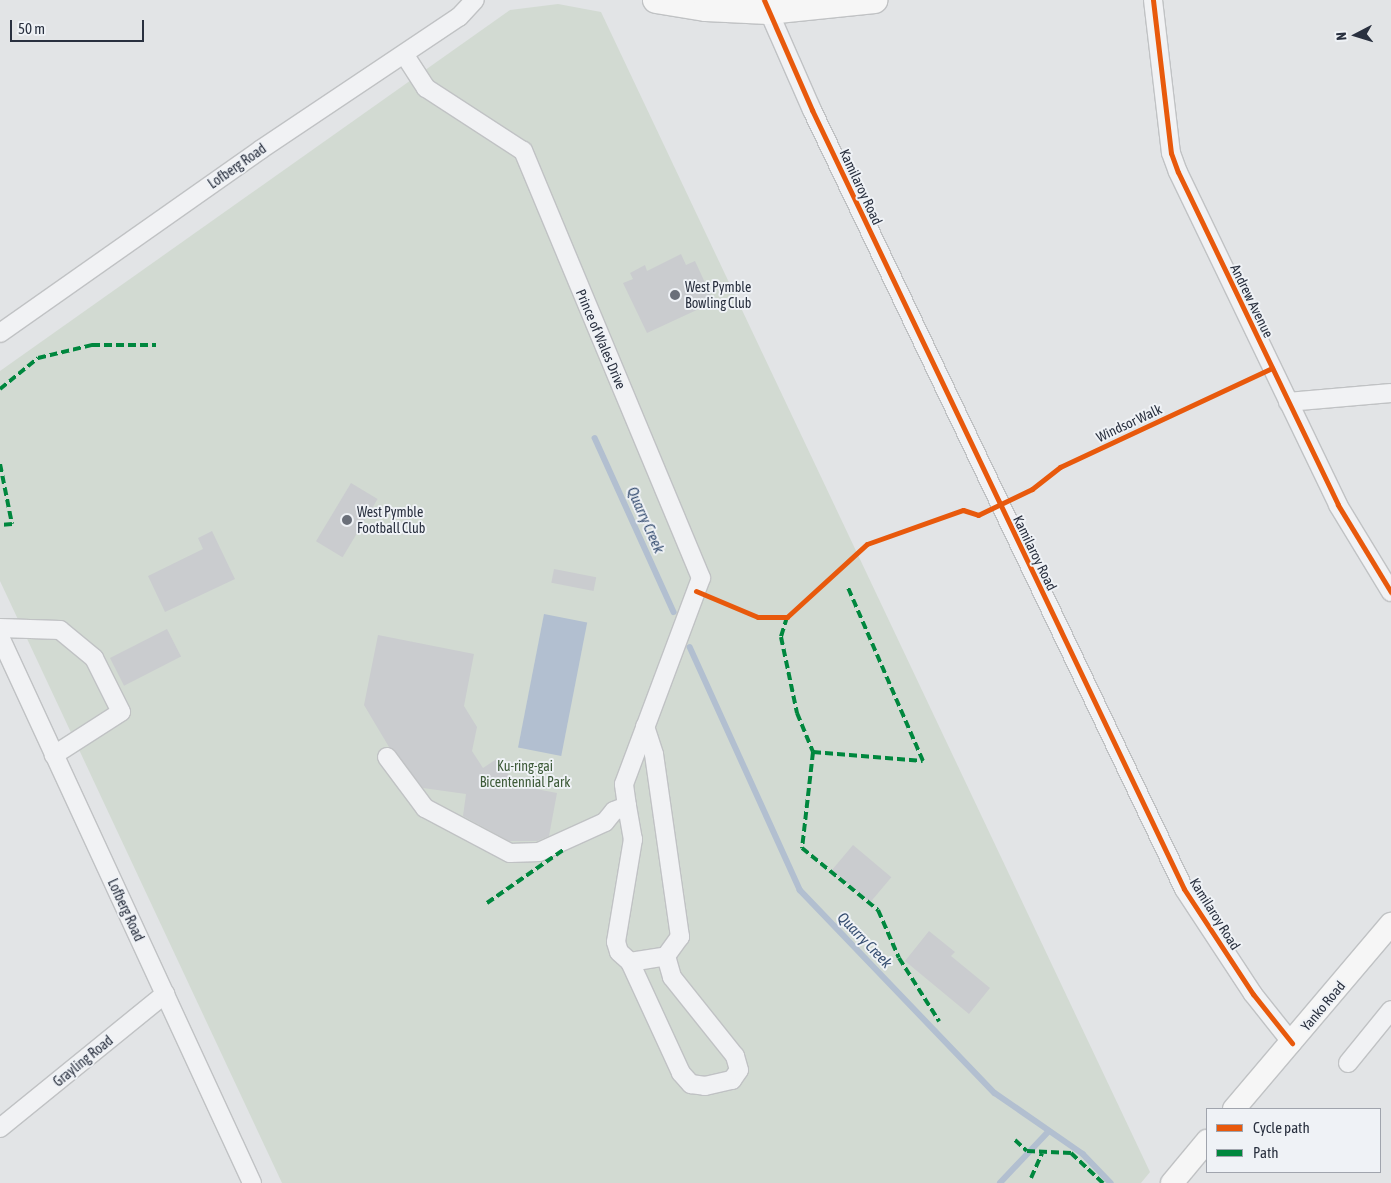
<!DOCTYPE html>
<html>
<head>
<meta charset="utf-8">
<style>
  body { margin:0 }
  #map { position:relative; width:1391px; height:1183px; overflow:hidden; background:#e2e4e6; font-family:"Asap Condensed",sans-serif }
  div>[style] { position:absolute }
  .green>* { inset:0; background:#d2dad2 }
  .water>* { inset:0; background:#b2bfd0; transform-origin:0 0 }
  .stream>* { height:5.5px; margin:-2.75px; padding:0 2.75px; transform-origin:2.75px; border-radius:2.75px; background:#b2bfd0 }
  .building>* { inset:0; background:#cacccf; transform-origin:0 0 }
  .roads { filter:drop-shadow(1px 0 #c0c2c4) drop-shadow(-1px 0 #c0c2c4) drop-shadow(0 1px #c0c2c4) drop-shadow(0 -1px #c0c2c4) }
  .minor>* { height:18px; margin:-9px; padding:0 9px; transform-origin:9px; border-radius:9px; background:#f1f2f4 }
  .major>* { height:22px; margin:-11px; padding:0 11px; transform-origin:11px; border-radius:11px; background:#f6f6f6 }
  .highway>* { height:26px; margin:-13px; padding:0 13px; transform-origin:13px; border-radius:13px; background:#f6f6f6 }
  .quiet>* { height:4px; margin-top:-2px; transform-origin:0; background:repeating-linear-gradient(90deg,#00873e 0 8px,transparent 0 12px) }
  .cycleway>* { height:5px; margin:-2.5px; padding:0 2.5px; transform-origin:2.5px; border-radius:2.5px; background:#e8590c }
  .dots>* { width:14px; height:14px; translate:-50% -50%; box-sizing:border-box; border:2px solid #eff2f6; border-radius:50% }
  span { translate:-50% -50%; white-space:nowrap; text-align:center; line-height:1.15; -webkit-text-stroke:4px #eff2f6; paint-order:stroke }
  .street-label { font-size:14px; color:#29303f }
  .poi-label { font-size:14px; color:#29303f }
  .left { translate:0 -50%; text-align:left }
  .park-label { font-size:14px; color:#3d5a38 }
  .water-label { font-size:15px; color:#364e71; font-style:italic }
  .legend { position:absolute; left:1206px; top:1108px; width:175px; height:65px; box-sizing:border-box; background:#eff2f6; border:1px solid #a0a4ad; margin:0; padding:6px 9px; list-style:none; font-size:15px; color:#29303f }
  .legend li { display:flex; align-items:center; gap:10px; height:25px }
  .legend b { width:25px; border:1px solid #a0a4ad }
  .north { position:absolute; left:1331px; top:10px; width:50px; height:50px; -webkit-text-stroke:4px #eff2f6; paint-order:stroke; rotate:265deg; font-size:14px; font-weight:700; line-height:20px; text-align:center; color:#29303f }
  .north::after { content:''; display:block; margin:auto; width:18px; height:22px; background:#29303f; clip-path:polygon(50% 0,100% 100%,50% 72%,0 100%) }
  .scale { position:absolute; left:10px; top:20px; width:134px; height:22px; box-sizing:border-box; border:2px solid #29303f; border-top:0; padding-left:6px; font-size:15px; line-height:18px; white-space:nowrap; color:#29303f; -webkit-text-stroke:4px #eff2f6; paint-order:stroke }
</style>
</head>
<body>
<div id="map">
  <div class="green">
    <div style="clip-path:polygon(558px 4px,601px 12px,1150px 1172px,1141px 1183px,282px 1183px,0 581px,0 371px,510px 10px)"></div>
  </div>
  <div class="water">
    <div style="left:544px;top:614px;width:44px;height:136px;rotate:11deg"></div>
  </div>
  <div class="stream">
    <div style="left:595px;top:438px;width:191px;rotate:65.6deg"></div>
    <div style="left:690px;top:647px;width:267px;rotate:65.6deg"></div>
    <div style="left:800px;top:890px;width:281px;rotate:46.2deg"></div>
    <div style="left:995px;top:1093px;width:107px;rotate:34.7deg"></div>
    <div style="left:1083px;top:1154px;width:40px;rotate:46deg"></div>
    <div style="left:1000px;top:1183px;width:71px;rotate:-46.7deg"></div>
  </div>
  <div class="building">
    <div style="clip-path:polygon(681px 254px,686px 265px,695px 261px,714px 302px,647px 333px,623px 283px,633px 279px,630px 273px,645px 265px,647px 271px)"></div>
    <div style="left:351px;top:483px;width:31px;height:68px;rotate:31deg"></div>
    <div style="clip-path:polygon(212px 531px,235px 579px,165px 612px,148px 576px,203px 549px,198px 538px)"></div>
    <div style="left:554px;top:569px;width:43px;height:14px;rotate:11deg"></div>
    <div style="left:167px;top:629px;width:31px;height:64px;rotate:63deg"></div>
    <div style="clip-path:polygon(378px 635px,474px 654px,464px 706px,477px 727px,472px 751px,483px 768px,498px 758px,515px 785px,557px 793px,549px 836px,537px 841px,509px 841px,463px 816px,466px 794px,423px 788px,389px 747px,364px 705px)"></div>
    <div style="left:853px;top:845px;width:50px;height:33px;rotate:40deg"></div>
    <div style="clip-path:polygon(929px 931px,955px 952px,951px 956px,990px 988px,969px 1014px,905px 961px)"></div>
  </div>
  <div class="roads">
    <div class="minor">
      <div style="left:1153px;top:0;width:154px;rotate:83.3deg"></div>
      <div style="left:1171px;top:153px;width:20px;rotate:70deg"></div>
      <div style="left:1178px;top:172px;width:369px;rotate:64.3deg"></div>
      <div style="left:1338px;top:505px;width:102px;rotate:58.7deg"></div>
      <div style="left:765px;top:3px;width:117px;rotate:66.3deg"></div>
      <div style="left:812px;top:110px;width:863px;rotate:64.47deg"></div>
      <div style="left:1184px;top:889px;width:126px;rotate:56.7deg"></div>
      <div style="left:1253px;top:994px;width:63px;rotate:51.5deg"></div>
      <div style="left:0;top:333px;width:318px;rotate:-35.1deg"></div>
      <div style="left:260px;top:150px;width:239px;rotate:-33.8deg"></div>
      <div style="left:459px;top:17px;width:23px;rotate:-47deg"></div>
      <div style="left:1288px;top:402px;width:103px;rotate:-5deg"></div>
      <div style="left:0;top:628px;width:60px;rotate:1.9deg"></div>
      <div style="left:60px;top:630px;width:44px;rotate:39.5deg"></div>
      <div style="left:94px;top:658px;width:60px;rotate:63.4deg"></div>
      <div style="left:121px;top:712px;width:80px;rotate:147.3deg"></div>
      <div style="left:0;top:637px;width:601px;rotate:65.22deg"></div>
      <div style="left:387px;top:757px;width:64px;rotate:53.3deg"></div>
      <div style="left:425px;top:808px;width:96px;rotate:27.9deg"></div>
      <div style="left:510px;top:853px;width:29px;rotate:-2deg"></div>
      <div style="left:539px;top:852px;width:72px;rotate:-24.4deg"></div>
      <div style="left:605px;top:822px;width:14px;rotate:-51deg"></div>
      <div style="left:614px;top:811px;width:14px;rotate:-21deg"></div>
      <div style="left:627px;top:806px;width:22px;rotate:-98deg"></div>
      <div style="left:624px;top:784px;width:220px;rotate:-69.5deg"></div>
      <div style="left:701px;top:578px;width:463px;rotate:-112.6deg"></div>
      <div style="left:523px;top:151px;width:116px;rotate:-147deg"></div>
      <div style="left:426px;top:88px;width:40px;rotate:-122.9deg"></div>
      <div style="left:627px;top:806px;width:34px;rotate:80deg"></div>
      <div style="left:633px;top:839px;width:104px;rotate:99.4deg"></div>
      <div style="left:616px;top:942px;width:10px;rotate:73deg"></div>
      <div style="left:619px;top:952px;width:15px;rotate:42deg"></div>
      <div style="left:630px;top:962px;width:36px;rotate:-9deg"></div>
      <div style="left:666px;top:956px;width:24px;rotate:-54deg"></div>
      <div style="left:680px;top:937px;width:185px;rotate:-98.1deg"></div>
      <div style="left:654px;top:754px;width:29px;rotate:-108deg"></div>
      <div style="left:630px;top:962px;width:122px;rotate:65.3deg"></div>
      <div style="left:681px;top:1073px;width:15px;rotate:48deg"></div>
      <div style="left:691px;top:1084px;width:14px;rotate:8deg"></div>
      <div style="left:705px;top:1086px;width:28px;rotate:-13deg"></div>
      <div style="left:732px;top:1080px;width:12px;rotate:-55deg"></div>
      <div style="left:739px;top:1070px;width:15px;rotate:-106deg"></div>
      <div style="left:735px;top:1056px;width:101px;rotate:-128.6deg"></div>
      <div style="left:672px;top:977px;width:22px;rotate:-106deg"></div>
      <div style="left:1348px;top:1063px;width:68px;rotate:-50.9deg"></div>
      <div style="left:0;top:1128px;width:213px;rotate:-39.1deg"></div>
    </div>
    <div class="major">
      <div style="left:1234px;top:1109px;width:243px;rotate:-49.7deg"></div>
      <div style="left:1172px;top:1183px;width:55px;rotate:-50.2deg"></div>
    </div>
    <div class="highway">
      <div style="left:656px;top:0;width:51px;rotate:9.1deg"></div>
      <div style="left:706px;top:8px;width:62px;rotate:2.8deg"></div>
      <div style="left:768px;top:11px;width:107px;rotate:-5.9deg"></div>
    </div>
  </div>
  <div class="quiet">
    <div style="left:0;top:389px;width:49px;rotate:-39.2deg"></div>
    <div style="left:38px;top:358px;width:56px;rotate:-13.5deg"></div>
    <div style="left:92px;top:345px;width:64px"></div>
    <div style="left:0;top:464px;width:61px;rotate:78.7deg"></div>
    <div style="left:12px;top:524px;width:12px;rotate:175deg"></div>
    <div style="left:787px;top:617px;width:21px;rotate:107deg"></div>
    <div style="left:781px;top:637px;width:78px;rotate:78.1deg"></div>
    <div style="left:797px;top:713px;width:42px;rotate:67.7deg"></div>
    <div style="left:813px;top:752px;width:97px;rotate:96.5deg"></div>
    <div style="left:802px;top:848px;width:98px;rotate:39.2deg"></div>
    <div style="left:878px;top:910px;width:52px;rotate:66.4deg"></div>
    <div style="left:899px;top:958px;width:75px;rotate:57.6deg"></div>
    <div style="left:813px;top:752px;width:110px;rotate:4.7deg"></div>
    <div style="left:923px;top:761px;width:189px;rotate:-113.4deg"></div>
    <div style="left:487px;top:903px;width:93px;rotate:-34.9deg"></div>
    <div style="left:1015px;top:1140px;width:16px;rotate:43deg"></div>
    <div style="left:1027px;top:1151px;width:44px;rotate:2.6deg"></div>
    <div style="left:1071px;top:1153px;width:44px;rotate:43.2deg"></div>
    <div style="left:1031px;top:1178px;width:27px;rotate:-66deg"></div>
  </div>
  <div class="cycleway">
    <div style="left:764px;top:0;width:120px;rotate:66.4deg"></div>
    <div style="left:812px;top:110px;width:863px;rotate:64.47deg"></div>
    <div style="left:1184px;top:889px;width:126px;rotate:56.7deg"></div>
    <div style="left:1253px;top:994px;width:63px;rotate:51.5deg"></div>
    <div style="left:1153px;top:0;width:154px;rotate:83.3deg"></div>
    <div style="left:1171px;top:153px;width:20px;rotate:70deg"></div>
    <div style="left:1178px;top:172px;width:369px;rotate:64.3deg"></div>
    <div style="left:1338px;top:505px;width:102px;rotate:58.7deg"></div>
    <div style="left:696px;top:591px;width:67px;rotate:22.8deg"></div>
    <div style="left:758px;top:617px;width:29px"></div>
    <div style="left:787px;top:617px;width:108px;rotate:-42.4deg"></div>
    <div style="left:867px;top:544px;width:102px;rotate:-19.5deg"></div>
    <div style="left:963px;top:510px;width:16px;rotate:18deg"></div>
    <div style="left:978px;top:515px;width:60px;rotate:-25.7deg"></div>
    <div style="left:1032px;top:489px;width:36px;rotate:-38deg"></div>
    <div style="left:1060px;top:467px;width:234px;rotate:-25deg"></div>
  </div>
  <div class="dots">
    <div style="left:675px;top:295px;background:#6a6f79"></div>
    <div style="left:347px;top:520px;background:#6a6f79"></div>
  </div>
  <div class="street-label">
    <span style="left:237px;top:166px;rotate:-35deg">Lofberg Road</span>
    <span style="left:861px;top:187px;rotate:65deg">Kamilaroy Road</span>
    <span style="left:1252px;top:301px;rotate:64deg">Andrew Avenue</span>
    <span style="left:601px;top:339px;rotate:67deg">Prince of Wales Drive</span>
    <span style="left:1129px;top:423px;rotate:-25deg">Windsor Walk</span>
    <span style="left:1035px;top:553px;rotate:64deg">Kamilaroy Road</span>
    <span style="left:126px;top:910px;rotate:65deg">Lofberg Road</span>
    <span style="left:1215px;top:914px;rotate:58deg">Kamilaroy Road</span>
    <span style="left:1323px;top:1006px;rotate:-50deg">Yanko Road</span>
    <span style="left:83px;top:1061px;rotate:-39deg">Grayling Road</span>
  </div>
  <div class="poi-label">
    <span class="left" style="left:685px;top:295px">West Pymble<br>Bowling Club</span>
    <span class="left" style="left:357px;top:520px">West Pymble<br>Football Club</span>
  </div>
  <div class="park-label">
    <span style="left:525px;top:774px">Ku-ring-gai<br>Bicentennial Park</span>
  </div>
  <div class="water-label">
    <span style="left:646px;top:520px;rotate:66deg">Quarry Creek</span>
    <span style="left:865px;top:940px;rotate:46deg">Quarry Creek</span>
  </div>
  <ul class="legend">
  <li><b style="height:6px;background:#e8590c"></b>Cycle path</li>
  <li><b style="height:6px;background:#00873e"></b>Path</li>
  </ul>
  <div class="north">N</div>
  <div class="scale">50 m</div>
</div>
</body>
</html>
